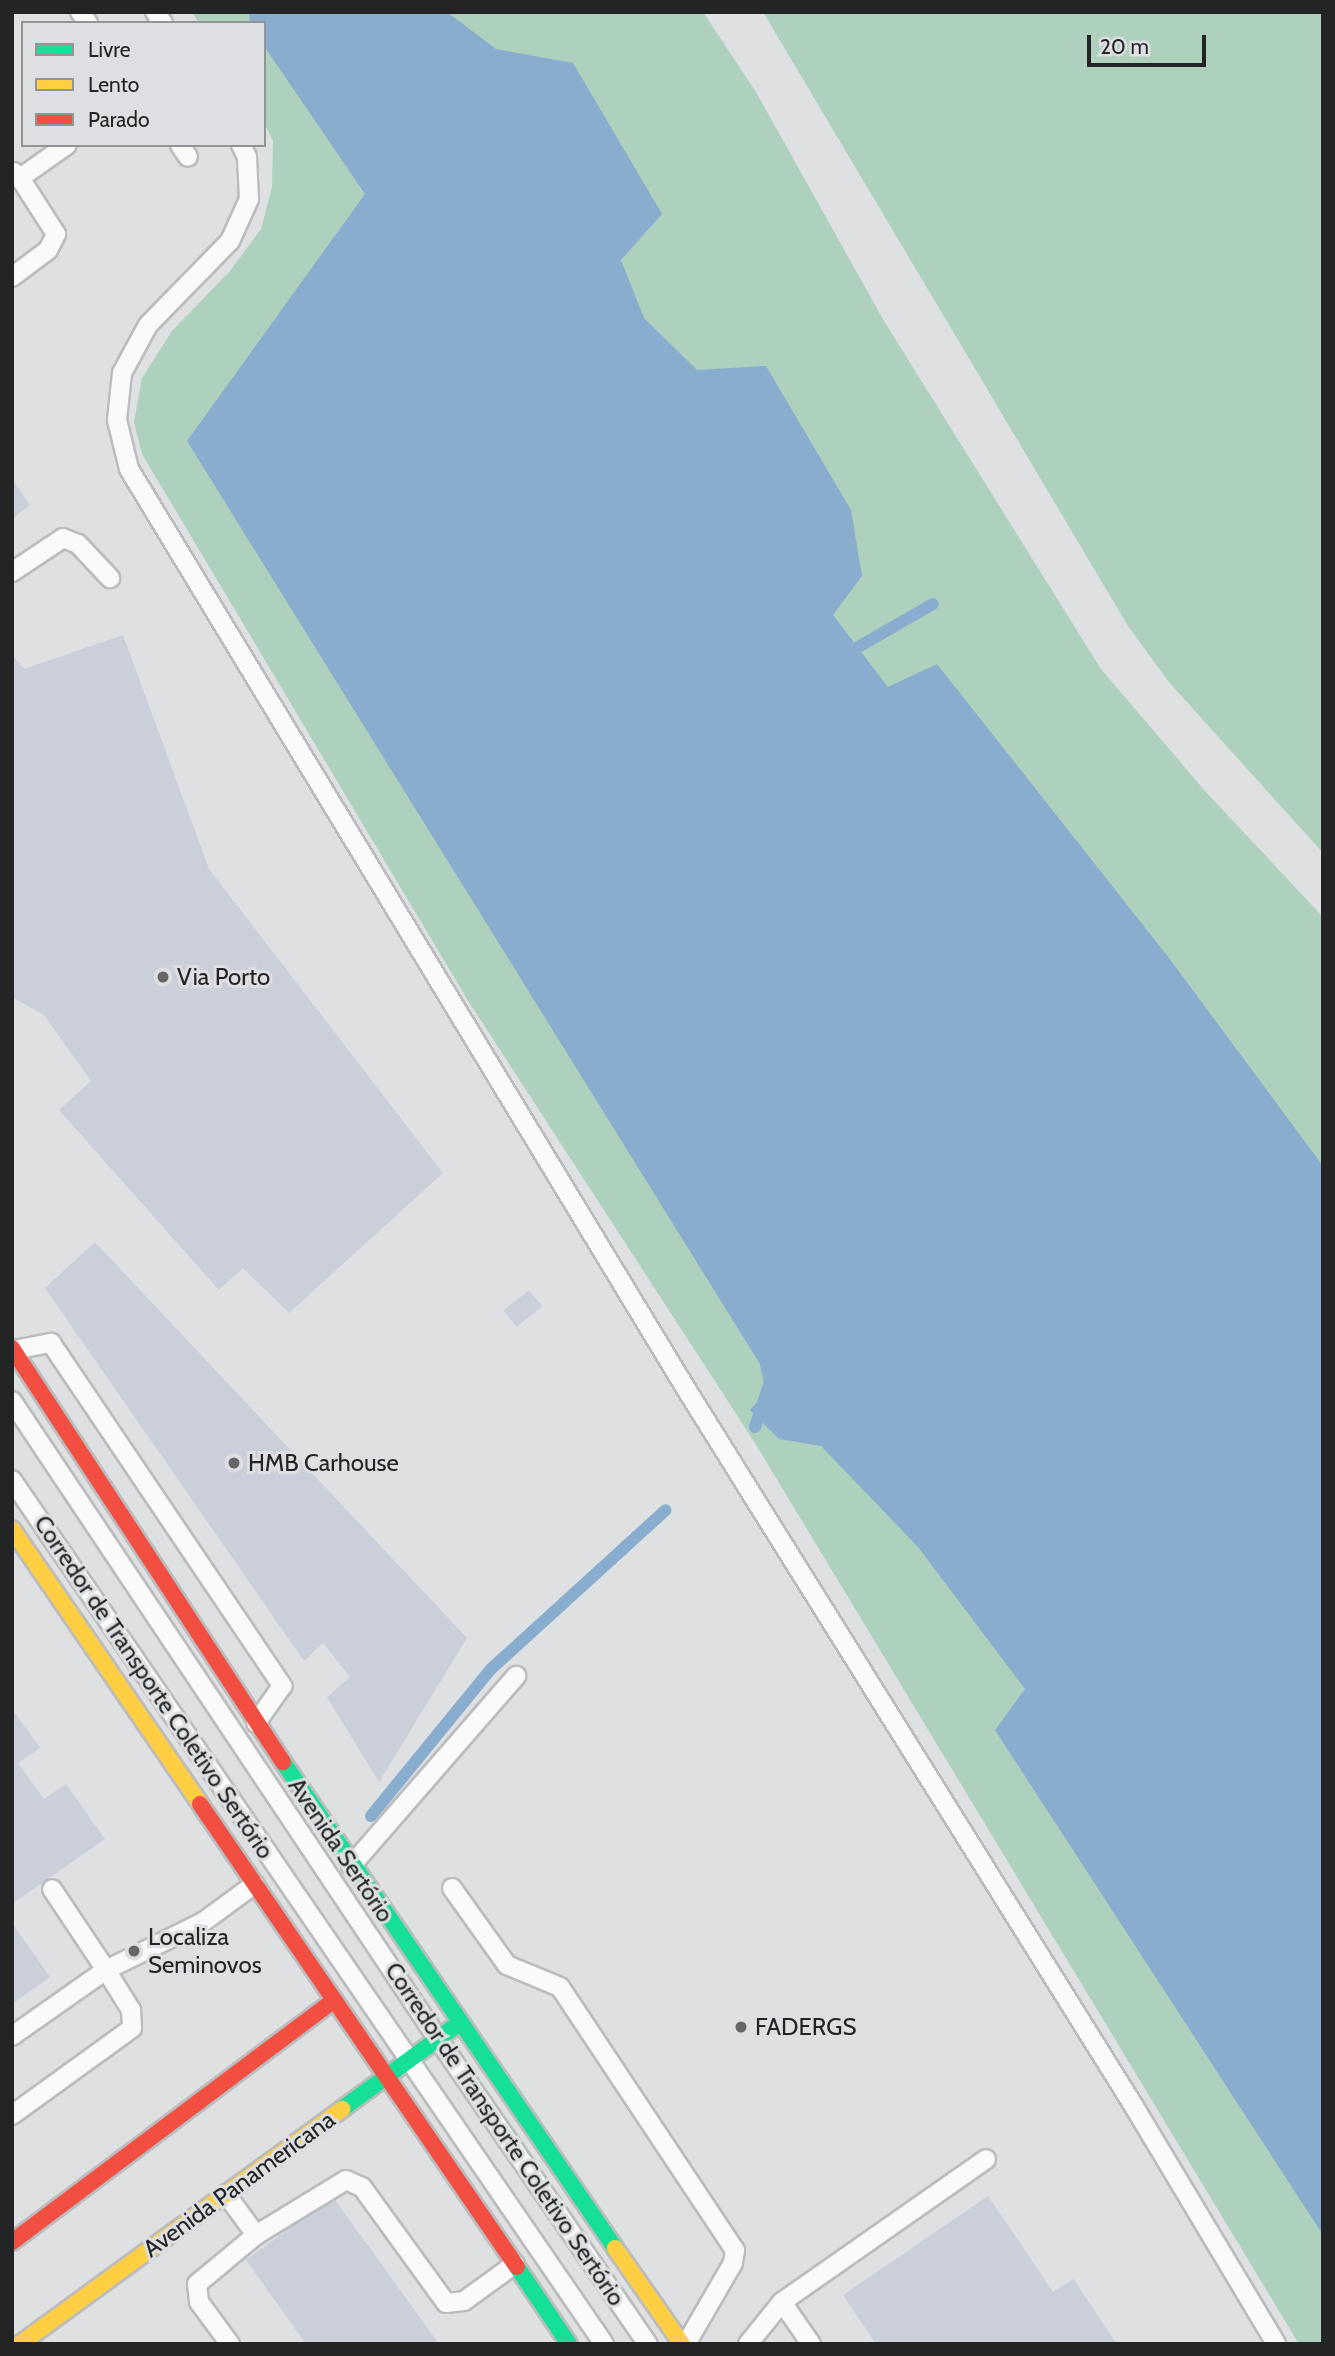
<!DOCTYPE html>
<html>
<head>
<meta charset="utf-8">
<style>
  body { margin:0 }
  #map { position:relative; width:1335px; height:2356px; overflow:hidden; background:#dfe0e1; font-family:Cabin,sans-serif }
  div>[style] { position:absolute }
  .green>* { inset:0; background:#aed1bd }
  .water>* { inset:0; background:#89adce }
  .stream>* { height:12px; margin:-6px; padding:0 6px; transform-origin:6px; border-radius:6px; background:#89adce }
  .building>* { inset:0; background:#cacfda; transform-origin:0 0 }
  .roads { filter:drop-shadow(2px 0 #bbbcbd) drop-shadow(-2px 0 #bbbcbd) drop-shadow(0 2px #bbbcbd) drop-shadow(0 -2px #bbbcbd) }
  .lane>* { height:18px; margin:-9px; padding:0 9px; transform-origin:9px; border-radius:9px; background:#fafafa }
  .fast>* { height:16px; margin:-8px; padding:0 8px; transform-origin:8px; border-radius:8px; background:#16e098 }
  .slow>* { height:16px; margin:-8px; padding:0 8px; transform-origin:8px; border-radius:8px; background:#ffcf43 }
  .jam>* { height:16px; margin:-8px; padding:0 8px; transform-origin:8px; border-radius:8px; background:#f24e42 }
  .dots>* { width:19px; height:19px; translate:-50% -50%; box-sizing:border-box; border:4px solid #dedfe2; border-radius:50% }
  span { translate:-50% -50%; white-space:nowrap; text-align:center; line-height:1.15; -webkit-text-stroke:6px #dedfe2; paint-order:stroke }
  .poi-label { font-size:24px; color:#232425 }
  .left { translate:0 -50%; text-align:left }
  .street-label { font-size:24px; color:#232425 }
  .frame { position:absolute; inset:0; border:14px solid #232425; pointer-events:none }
  .legend { position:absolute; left:21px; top:21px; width:245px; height:126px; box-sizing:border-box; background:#dedfe2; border:2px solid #939496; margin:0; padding:9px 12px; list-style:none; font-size:21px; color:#232425 }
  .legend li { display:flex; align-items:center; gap:14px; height:35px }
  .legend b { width:35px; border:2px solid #939496 }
  .scale { position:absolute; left:1087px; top:35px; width:119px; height:32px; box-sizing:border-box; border:4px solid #232425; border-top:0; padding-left:9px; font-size:21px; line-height:24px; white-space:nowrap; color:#232425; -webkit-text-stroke:5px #dedfe2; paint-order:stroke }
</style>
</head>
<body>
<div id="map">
  <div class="green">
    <div style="clip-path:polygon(192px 12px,703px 12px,756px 92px,884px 321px,1101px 669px,1205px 791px,1323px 917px,1323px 2344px,1299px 2344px,755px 1443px,467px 999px,142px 454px,134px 422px,142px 378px,172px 331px,230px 271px,261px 229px,272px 187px,273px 141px,264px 123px,264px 23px,199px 23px)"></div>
    <div style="clip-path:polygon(763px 12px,1323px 12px,1323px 853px,1168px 681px,1128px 626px)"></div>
  </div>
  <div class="water">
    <div style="clip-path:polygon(249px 12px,447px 12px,496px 49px,573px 63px,662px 214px,621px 260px,644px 318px,697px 370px,766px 366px,851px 510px,862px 576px,833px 615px,888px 687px,937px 664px,1169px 958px,1323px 1166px,1323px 2235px,995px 1730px,1025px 1689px,918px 1547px,821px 1446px,779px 1439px,750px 1410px,773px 1385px,187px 441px,365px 194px,264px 46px,264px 23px,250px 23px)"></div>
  </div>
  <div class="stream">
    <div style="left:846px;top:654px;width:100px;rotate:-29.9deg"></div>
    <div style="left:755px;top:1427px;width:47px;rotate:-71.6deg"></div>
    <div style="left:770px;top:1382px;width:18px;rotate:-103deg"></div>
    <div style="left:371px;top:1816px;width:190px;rotate:-50.8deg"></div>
    <div style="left:491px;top:1669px;width:236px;rotate:-42.3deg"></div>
  </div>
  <div class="building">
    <div style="clip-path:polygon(12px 479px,30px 505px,12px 519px)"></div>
    <div style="clip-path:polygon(123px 635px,209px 869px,443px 1173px,289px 1313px,243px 1268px,219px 1290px,59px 1110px,91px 1081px,44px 1015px,12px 997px,12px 654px,24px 669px)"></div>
    <div style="clip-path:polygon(95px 1242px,467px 1638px,379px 1782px,327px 1697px,350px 1677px,323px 1643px,304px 1661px,45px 1288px)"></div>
    <div style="left:529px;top:1290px;width:21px;height:33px;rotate:51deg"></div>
    <div style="clip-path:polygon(12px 1709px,40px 1748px,18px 1763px,44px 1799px,66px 1784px,105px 1839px,12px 1904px)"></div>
    <div style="clip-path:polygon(12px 1923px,50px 1977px,12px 2004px)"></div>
    <div style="clip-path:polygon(988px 2196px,1053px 2292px,1073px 2279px,1117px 2344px,876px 2344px,843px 2295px)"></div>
    <div style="clip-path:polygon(333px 2197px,439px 2344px,306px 2344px,246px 2260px)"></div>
  </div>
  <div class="roads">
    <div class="lane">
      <div style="left:80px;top:12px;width:14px;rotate:54deg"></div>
      <div style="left:155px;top:12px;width:14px;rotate:54deg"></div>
      <div style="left:180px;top:145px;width:14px;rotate:56deg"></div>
      <div style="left:241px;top:145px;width:13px;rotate:63deg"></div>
      <div style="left:247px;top:157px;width:42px;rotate:87.3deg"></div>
      <div style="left:249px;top:199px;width:46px;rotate:114.3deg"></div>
      <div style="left:230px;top:241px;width:117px;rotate:134.3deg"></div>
      <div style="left:148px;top:325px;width:55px;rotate:118.4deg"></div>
      <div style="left:122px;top:373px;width:47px;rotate:96.1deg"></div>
      <div style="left:117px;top:420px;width:50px;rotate:76.2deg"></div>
      <div style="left:129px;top:469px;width:1079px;rotate:58.8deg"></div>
      <div style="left:688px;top:1392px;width:844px;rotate:58.02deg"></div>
      <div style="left:1135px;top:2108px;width:275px;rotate:59.1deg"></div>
      <div style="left:14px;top:172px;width:8px;rotate:45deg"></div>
      <div style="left:20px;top:178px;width:57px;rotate:-35.1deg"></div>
      <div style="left:12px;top:277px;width:45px;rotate:-36.9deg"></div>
      <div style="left:48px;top:250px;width:18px;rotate:-63deg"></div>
      <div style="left:56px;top:234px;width:67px;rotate:-122.7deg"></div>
      <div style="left:12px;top:572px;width:61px;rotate:-33.7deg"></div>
      <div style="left:63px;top:538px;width:16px;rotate:22deg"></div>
      <div style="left:78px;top:544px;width:47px;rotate:46.7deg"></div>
      <div style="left:14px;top:1350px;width:38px;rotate:-11deg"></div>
      <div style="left:51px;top:1343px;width:414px;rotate:56deg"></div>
      <div style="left:282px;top:1686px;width:45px;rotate:125.1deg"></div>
      <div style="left:12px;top:1401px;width:767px;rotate:56.27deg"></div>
      <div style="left:438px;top:2039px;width:370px;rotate:55.5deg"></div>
      <div style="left:12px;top:1480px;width:1047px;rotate:55.58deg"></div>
      <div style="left:351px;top:1866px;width:252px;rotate:-49deg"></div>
      <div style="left:452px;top:1888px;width:95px;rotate:54.5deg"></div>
      <div style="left:507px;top:1965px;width:57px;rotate:22.5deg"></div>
      <div style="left:560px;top:1987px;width:316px;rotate:56.4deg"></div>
      <div style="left:735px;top:2250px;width:13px;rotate:99deg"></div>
      <div style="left:733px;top:2263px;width:94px;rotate:120.1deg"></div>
      <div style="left:12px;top:2036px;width:115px;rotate:-35.1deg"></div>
      <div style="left:106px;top:1970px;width:97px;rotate:-123.7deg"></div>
      <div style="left:12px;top:2115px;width:148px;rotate:-35.9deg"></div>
      <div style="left:132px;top:2028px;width:18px;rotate:-93deg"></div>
      <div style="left:131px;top:2010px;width:47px;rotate:-122deg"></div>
      <div style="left:106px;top:1970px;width:108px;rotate:-26.3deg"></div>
      <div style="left:203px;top:1922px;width:64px;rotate:-36.2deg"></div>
      <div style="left:226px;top:2194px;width:51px;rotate:53.8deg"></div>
      <div style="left:782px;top:2302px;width:51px;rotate:55.4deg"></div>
      <div style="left:230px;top:2344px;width:52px;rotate:-126.4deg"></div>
      <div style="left:199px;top:2302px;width:18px;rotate:-96deg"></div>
      <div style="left:197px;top:2284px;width:77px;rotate:-39.7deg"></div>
      <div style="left:256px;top:2235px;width:105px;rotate:-31.4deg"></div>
      <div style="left:346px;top:2180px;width:17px;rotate:24deg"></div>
      <div style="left:362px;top:2187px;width:143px;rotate:54.1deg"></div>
      <div style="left:446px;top:2303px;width:18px;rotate:-6deg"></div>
      <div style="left:464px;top:2301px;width:63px;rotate:-36deg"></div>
      <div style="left:748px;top:2344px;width:54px;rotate:-51deg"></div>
      <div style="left:782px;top:2302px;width:249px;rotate:-35deg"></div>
    </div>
    <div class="fast">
      <div style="left:283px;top:1762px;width:589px;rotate:55.66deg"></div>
      <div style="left:342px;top:2109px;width:144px;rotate:-36.2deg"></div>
      <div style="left:517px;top:2267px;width:93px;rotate:56deg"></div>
    </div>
    <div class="slow">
      <div style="left:12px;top:1529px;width:333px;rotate:55.6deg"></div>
      <div style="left:615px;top:2248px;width:117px;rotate:55.1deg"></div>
      <div style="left:20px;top:2344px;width:399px;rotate:-36.1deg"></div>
    </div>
    <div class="jam">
      <div style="left:12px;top:1348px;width:495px;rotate:56.8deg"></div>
      <div style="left:200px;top:1804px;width:561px;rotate:55.6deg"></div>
      <div style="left:12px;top:2242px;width:403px;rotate:-36.9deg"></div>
    </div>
  </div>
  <div class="dots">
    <div style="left:163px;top:977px;background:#656667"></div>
    <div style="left:234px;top:1463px;background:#656667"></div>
    <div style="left:134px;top:1951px;background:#656667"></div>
    <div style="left:741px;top:2027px;background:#656667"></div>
  </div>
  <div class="poi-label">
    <span class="left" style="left:177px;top:977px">Via Porto</span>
    <span class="left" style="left:248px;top:1463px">HMB Carhouse</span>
    <span class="left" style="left:148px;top:1951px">Localiza<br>Seminovos</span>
    <span class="left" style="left:755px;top:2027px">FADERGS</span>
  </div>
  <div class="street-label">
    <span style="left:154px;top:1687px;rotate:56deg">Corredor de Transporte Coletivo Sertório</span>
    <span style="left:341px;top:1850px;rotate:56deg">Avenida Sertório</span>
    <span style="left:505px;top:2134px;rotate:56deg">Corredor de Transporte Coletivo Sertório</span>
    <span style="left:239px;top:2184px;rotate:-36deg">Avenida Panamericana</span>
  </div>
  <div class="frame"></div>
  <ul class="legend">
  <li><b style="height:9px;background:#16e098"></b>Livre</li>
  <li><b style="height:9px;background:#ffcf43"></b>Lento</li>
  <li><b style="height:9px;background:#f24e42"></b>Parado</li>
  </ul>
  <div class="scale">20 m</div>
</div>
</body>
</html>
